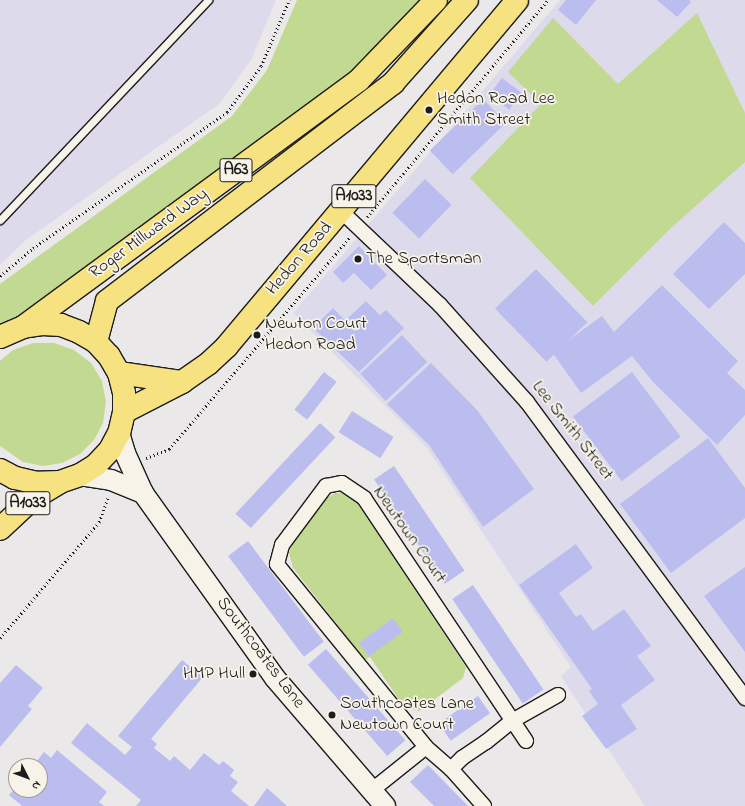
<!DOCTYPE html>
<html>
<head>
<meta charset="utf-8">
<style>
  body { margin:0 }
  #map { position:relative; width:745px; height:806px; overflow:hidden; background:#ebe8e9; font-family:"Indie Flower",sans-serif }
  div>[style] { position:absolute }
  .built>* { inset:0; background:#dddbeb }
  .green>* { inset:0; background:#c1d990 }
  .building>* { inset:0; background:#bbbdef; transform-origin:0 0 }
  .path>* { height:2.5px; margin-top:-1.25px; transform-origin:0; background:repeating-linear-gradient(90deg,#1c1c1c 0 1px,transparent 0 4px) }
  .roads { filter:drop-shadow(1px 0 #1c1c1c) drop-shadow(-1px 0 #1c1c1c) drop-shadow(0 1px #1c1c1c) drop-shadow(0 -1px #1c1c1c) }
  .lane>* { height:7px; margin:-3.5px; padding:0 3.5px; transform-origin:3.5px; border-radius:3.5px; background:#f7f3e8 }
  .street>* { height:14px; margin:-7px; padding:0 7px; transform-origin:7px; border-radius:7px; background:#f7f3e8 }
  .secondary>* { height:20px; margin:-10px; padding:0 10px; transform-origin:10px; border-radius:10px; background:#f7f3e8 }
  .highway>* { height:22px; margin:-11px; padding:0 11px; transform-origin:11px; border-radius:11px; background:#f6e281 }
  .dots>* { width:11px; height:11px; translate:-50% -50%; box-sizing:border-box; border:2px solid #f7f3e8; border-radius:50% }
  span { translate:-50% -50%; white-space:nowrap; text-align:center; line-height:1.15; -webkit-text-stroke:3.5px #f7f3e8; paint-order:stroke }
  .shield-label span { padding:1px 3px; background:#f7f3e8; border:1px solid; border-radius:3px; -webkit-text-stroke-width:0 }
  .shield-label { font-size:17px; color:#1c1c1c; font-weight:700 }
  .poi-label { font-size:18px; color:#1c1c1c }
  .left { translate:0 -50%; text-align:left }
  .right { translate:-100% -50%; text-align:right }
  .street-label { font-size:18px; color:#1c1c1c }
  .north { position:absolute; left:8px; top:758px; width:40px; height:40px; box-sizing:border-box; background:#f7f3e8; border:1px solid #9f9d96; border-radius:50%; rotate:132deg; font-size:11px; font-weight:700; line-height:16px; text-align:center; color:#1c1c1c }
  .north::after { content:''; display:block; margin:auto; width:14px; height:18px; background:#1c1c1c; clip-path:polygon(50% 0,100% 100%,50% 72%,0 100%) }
</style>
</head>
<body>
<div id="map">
  <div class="built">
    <div style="clip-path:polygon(0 0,276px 0,251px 60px,219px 104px,26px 240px,0 265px)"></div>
    <div style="clip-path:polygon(560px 0,745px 0,745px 806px,645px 806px,561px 676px,571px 667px,427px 448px,293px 313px)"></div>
  </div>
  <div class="green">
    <div style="clip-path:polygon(297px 0,426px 0,355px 75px,0 329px,0 284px,232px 116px,267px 70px)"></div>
    <div style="clip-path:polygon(697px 13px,745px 113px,745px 162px,672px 227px,593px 306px,470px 178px,541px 104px,508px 72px,553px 18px,618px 84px)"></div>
    <div style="clip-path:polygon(33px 343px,54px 343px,74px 350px,91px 363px,102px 381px,106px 402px,103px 423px,94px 440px,80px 454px,62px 463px,43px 466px,23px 462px,0 446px,0 361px,13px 350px)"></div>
    <div style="clip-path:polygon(335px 493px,346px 493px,355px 499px,466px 667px,463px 678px,419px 711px,404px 707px,370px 657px,365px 660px,293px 568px,289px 553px,293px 541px,322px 501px)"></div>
  </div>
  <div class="building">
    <div style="clip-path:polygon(566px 0,596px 0,576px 25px,558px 10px)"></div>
    <div style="clip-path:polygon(657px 0,689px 0,691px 2px,677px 17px)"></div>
    <div style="left:502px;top:78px;width:25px;height:21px;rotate:37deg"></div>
    <div style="left:483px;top:99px;width:33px;height:74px;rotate:46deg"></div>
    <div style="left:425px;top:179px;width:37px;height:47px;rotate:44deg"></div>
    <div style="clip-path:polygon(724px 222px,745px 243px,745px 274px,709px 309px,673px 274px)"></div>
    <div style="clip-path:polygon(359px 246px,387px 275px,371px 290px,354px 273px,343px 283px,333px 272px)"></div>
    <div style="left:536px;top:269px;width:74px;height:57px;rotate:46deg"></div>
    <div style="clip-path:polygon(662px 285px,738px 361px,727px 373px,745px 390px,745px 415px,717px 445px,653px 382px,632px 356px,581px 393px,552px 352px,602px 316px,614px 332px)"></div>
    <div style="clip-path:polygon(366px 301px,380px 315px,386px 310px,404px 328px,359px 372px,313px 328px,333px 308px,355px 331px,358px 329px,348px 318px)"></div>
    <div style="left:402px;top:335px;width:37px;height:57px;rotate:47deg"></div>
    <div style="clip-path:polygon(431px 363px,477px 410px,534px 489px,483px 527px,429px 445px,387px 404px)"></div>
    <div style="left:324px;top:372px;width:16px;height:48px;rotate:38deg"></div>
    <div style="left:632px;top:372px;width:81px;height:74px;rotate:53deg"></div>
    <div style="left:352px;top:411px;width:49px;height:25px;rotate:32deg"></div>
    <div style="left:320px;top:423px;width:21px;height:124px;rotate:43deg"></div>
    <div style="clip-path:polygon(708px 438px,745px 488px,745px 518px,671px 573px,620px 504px)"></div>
    <div style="left:394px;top:466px;width:126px;height:24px;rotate:56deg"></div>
    <div style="left:248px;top:541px;width:126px;height:25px;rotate:53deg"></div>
    <div style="clip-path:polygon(576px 544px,593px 568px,559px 593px,576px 617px,581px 614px,593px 631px,624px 609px,651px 646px,637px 656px,655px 680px,621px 705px,637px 729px,606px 749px,582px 716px,598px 704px,589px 691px,592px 689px,519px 585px)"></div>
    <div style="clip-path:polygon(745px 567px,745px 652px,704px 596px)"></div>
    <div style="left:473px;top:585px;width:126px;height:25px;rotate:56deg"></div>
    <div style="left:393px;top:618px;width:17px;height:42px;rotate:54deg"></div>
    <div style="left:326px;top:649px;width:121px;height:24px;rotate:49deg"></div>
    <div style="clip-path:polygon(182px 660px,203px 677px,151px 739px,157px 744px,154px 748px,170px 761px,174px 756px,190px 770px,204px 753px,219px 765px,223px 761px,234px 770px,230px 776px,238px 782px,231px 791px,249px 806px,136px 806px,141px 800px,71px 743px,87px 723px,125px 755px,132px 747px,118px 736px)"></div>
    <div style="clip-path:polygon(16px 665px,43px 688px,28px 706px,32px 709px,0 747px,0 683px)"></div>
    <div style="left:478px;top:696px;width:21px;height:48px;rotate:55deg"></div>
    <div style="clip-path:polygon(57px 750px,107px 792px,99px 802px,104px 806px,22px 806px,9px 795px,16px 787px,16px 790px,40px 790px,40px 766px,33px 766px,44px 752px,51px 758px)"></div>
    <div style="clip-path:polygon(428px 765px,468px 806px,434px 806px,410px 782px)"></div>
    <div style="clip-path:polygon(267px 788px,287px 806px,254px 806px)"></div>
  </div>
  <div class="path">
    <div style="left:367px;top:217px;width:283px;rotate:-50.2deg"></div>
    <div style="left:0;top:276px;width:43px;rotate:-40.3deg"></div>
    <div style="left:33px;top:248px;width:237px;rotate:-35deg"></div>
    <div style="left:227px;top:112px;width:57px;rotate:-53.5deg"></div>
    <div style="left:261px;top:66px;width:72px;rotate:-67deg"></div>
    <div style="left:146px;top:458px;width:25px;rotate:-21deg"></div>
    <div style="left:169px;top:449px;width:279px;rotate:-49.5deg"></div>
    <div style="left:0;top:638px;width:153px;rotate:-49.5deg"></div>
    <div style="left:99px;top:522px;width:27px;rotate:-70deg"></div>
  </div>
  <div class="roads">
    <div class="lane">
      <div style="left:0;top:220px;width:303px;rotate:-46.6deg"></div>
    </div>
    <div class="street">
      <div style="left:341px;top:211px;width:137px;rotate:43.5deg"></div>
      <div style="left:440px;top:305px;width:130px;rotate:48.1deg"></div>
      <div style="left:527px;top:402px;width:368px;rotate:53.6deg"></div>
      <div style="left:451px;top:769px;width:16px;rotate:-45deg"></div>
      <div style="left:462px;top:758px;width:29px;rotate:-34deg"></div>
      <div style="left:486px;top:742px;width:33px;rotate:-39deg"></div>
      <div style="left:512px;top:721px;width:53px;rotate:-29.5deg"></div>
      <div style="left:371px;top:791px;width:70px;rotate:-38.7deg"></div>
      <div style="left:484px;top:806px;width:50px;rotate:-131.7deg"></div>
      <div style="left:451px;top:769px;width:33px;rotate:-139deg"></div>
      <div style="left:426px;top:747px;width:236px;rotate:-129.2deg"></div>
      <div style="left:277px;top:564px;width:20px;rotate:-75deg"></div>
      <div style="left:282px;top:545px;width:74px;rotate:-53.3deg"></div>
      <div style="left:326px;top:486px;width:16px;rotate:-11deg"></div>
      <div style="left:342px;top:483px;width:27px;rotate:34deg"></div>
      <div style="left:364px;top:498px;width:292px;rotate:56.3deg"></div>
    </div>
    <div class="secondary">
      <div style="left:119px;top:433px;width:21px;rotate:73deg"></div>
      <div style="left:125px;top:453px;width:44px;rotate:65.8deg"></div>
      <div style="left:143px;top:493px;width:227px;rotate:54.5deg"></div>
      <div style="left:275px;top:678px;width:169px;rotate:49.3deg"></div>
      <div style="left:80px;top:475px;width:31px;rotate:9deg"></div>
      <div style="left:111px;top:480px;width:35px;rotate:22deg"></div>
    </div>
    <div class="highway">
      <div style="left:23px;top:327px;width:417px;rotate:-36.3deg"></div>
      <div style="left:359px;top:80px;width:111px;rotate:-46.1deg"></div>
      <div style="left:0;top:337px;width:25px;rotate:-23deg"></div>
      <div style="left:23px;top:327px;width:19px;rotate:-9deg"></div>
      <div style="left:42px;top:324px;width:19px;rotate:3deg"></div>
      <div style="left:61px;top:325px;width:19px;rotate:21deg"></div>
      <div style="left:79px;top:332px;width:20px;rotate:30deg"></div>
      <div style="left:96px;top:342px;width:19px;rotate:47deg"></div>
      <div style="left:109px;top:356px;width:20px;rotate:60deg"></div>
      <div style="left:119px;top:373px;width:21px;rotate:76deg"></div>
      <div style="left:124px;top:393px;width:19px;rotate:90deg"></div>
      <div style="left:124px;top:412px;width:22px;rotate:103deg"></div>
      <div style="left:119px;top:433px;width:19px;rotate:118deg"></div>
      <div style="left:110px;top:450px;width:21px;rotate:133deg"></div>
      <div style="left:96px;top:465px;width:19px;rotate:148deg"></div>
      <div style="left:80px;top:475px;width:21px;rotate:161deg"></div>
      <div style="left:60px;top:482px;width:23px;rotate:178deg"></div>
      <div style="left:37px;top:483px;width:23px;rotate:-167deg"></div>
      <div style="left:15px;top:478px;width:17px;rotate:-152deg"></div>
      <div style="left:96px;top:342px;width:42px;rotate:-75deg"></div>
      <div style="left:107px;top:301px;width:360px;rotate:-37.3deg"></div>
      <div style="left:393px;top:83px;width:111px;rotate:-48.3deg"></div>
      <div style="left:119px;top:373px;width:64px;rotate:8.1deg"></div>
      <div style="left:124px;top:412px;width:65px;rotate:-27.3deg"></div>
      <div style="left:182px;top:382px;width:32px;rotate:-35deg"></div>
      <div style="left:208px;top:364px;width:26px;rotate:-43deg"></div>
      <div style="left:227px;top:346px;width:451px;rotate:-50deg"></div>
      <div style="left:0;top:529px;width:44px;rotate:-43.2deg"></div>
      <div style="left:32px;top:499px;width:31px;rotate:-31deg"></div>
    </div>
  </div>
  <div class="dots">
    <div style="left:429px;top:110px;background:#1c1c1c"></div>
    <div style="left:358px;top:259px;background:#1c1c1c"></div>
    <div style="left:257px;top:335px;background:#1c1c1c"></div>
    <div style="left:253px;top:674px;background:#1c1c1c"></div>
    <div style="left:332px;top:715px;background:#1c1c1c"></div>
  </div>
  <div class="shield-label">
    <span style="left:236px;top:170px">A63</span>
    <span style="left:354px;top:196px">A1033</span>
    <span style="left:28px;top:503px">A1033</span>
  </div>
  <div class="poi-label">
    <span class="left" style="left:437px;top:110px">Hedon Road Lee<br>Smith Street</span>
    <span class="left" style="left:366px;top:259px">The Sportsman</span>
    <span class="left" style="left:265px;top:335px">Newton Court<br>Hedon Road</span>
    <span class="right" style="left:245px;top:674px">HMP Hull</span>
    <span class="left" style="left:340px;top:715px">Southcoates Lane<br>Newtown Court</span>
  </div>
  <div class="street-label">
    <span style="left:149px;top:234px;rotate:-36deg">Roger Millward Way</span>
    <span style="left:300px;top:259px;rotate:-49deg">Hedon Road</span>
    <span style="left:572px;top:431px;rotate:52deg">Lee Smith Street</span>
    <span style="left:409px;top:535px;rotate:55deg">Newtown Court</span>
    <span style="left:260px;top:653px;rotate:53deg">Southcoates Lane</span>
  </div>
  <div class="north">N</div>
</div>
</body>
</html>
